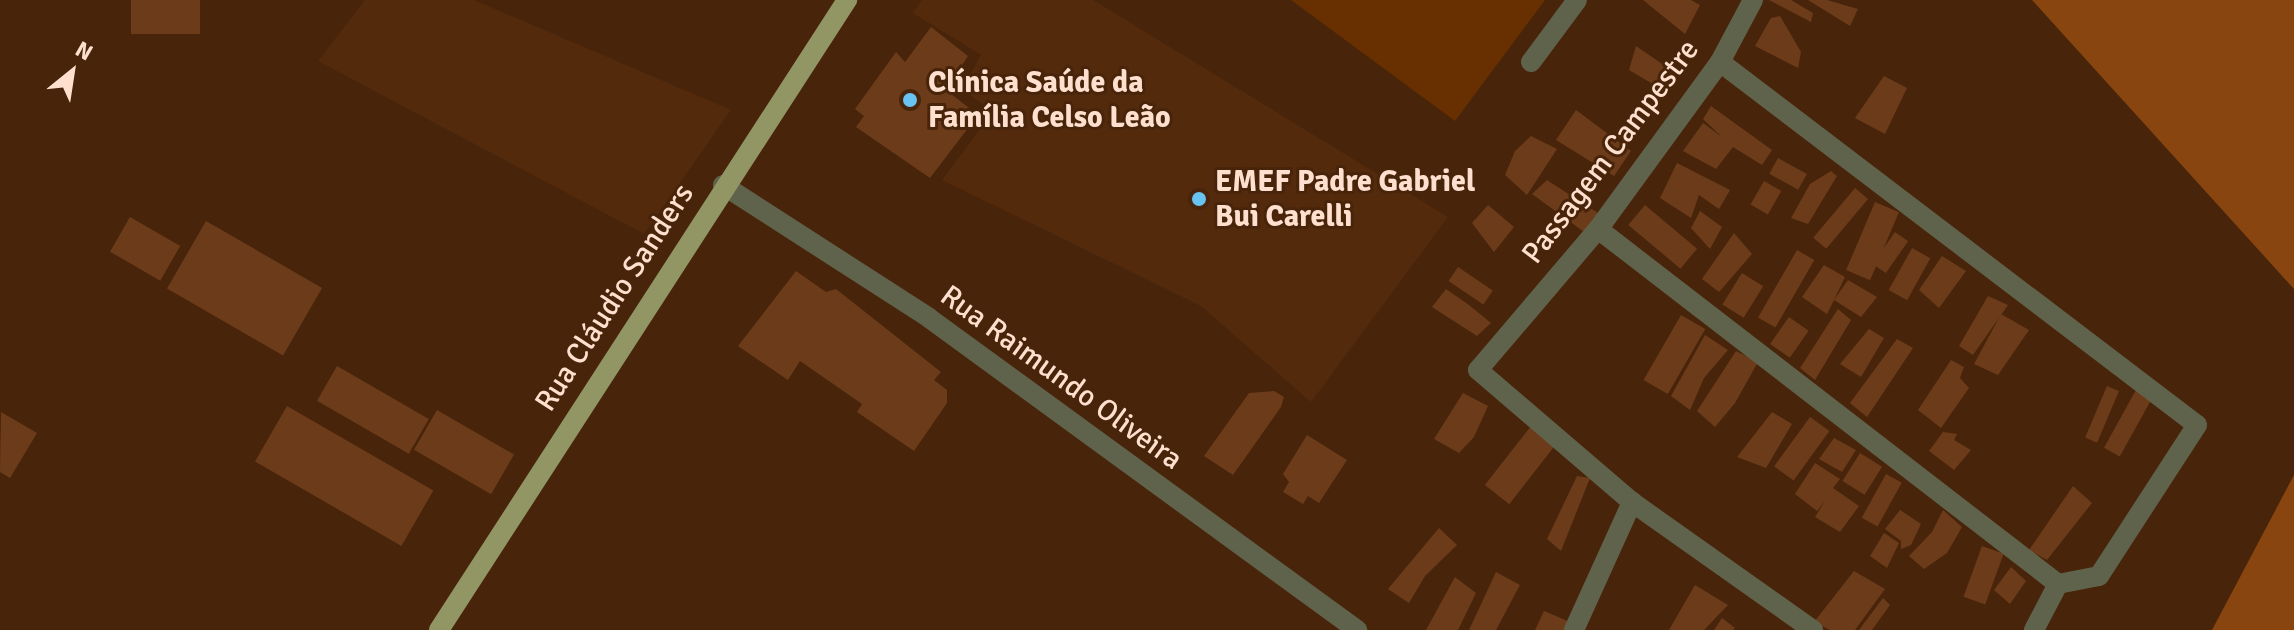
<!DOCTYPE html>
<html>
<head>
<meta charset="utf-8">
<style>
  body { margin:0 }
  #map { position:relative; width:2294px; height:630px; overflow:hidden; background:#48240a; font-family:Signika,sans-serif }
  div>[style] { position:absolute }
  .built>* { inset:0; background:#542a0c }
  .green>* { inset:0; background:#683000 }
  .forest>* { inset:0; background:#88450f }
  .building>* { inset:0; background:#6c3c1a; transform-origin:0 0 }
  .minor>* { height:20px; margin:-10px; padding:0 10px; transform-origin:10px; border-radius:10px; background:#60634b }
  .major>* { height:20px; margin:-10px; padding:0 10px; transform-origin:10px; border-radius:10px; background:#919664 }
  .dots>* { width:22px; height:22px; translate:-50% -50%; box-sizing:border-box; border:4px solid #48240a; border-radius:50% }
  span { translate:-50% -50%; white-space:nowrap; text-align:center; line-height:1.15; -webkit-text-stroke:6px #48240a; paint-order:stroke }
  .poi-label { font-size:30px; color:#ffe0cf; font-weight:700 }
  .left { translate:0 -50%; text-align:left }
  .street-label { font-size:30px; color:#ffe0cf }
  .north { position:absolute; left:32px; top:32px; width:80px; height:80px; -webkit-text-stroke:6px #48240a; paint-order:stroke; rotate:30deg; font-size:22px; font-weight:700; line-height:32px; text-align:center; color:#ffe0cf }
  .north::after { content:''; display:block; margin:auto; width:28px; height:36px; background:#ffe0cf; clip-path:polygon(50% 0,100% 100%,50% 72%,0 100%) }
</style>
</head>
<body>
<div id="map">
  <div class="built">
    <div style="clip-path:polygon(365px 0,474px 0,731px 110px,644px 234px,318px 61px)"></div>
    <div style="clip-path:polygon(922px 0,1093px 0,1448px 217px,1311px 402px,1201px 306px,942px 180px,993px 112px,962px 89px,981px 55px,913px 13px)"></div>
  </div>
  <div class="green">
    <div style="clip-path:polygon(1291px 0,1545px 0,1455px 121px)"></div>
  </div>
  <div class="forest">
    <div style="clip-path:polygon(2032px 0,2294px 0,2294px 289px)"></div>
    <div style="clip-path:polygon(2294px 475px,2294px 630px,2212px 630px)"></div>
  </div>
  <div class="building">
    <div style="left:131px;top:0;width:69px;height:34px"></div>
    <div style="clip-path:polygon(1643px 0,1691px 0,1700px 5px,1685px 34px)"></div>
    <div style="clip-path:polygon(1769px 0,1791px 0,1813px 13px,1811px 22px)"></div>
    <div style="clip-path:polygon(1808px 0,1827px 0,1858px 9px,1850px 26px)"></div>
    <div style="clip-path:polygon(1780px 16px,1801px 52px,1798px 68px,1755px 46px,1771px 18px)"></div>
    <div style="clip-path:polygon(931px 27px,968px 56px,946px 90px,978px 115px,930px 178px,856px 127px,864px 116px,855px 109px,896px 52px,905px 62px)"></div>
    <div style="clip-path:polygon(1636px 46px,1674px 72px,1663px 90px,1629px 70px)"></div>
    <div style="clip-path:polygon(1884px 76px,1907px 88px,1885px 134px,1855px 118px)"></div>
    <div style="clip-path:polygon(1711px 106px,1772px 150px,1762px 165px,1733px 147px,1716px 169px,1683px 151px,1703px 123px,1722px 137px,1703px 119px)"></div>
    <div style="clip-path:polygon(1576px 110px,1631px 151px,1614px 176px,1556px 140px)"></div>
    <div style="clip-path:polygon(1531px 136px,1557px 149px,1527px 195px,1505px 175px,1515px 151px)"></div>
    <div style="left:1778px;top:158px;width:33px;height:18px;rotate:29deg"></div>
    <div style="clip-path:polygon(1677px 163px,1730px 190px,1719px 209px,1699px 195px,1691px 218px,1660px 198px)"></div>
    <div style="clip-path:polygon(1831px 171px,1837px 176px,1808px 224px,1791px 218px,1810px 184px)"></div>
    <div style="clip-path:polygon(1547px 180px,1598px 213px,1591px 237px,1532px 194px)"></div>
    <div style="left:1764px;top:181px;width:20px;height:27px;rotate:30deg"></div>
    <div style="left:1855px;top:188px;width:17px;height:65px;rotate:40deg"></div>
    <div style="left:1875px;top:202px;width:26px;height:74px;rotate:23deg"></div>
    <div style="clip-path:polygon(1488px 205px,1514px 227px,1494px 252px,1472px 223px)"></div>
    <div style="left:1645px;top:205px;width:68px;height:26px;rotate:40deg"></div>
    <div style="clip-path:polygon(1700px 211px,1722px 227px,1710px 249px,1691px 228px)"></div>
    <div style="left:130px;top:217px;width:58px;height:40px;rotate:30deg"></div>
    <div style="left:206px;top:221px;width:134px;height:78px;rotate:30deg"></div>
    <div style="left:1895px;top:232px;width:16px;height:39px;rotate:35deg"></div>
    <div style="clip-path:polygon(1734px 233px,1752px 254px,1719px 292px,1702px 279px)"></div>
    <div style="left:1912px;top:248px;width:21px;height:48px;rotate:29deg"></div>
    <div style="left:1797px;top:250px;width:20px;height:78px;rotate:30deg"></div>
    <div style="clip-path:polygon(1942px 256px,1966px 271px,1939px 308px,1919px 290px)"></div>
    <div style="clip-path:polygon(1824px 265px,1845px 277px,1834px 300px,1848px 280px,1877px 297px,1861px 317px,1834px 300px,1827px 314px,1802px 297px)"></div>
    <div style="left:1458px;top:267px;width:42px;height:17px;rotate:34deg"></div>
    <div style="clip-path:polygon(796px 271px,826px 292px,836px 289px,941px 372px,934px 380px,947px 390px,947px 403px,914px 451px,857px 412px,862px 404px,800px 361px,788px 380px,738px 346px)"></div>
    <div style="left:1742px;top:273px;width:25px;height:37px;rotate:32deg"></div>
    <div style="clip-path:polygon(1446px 289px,1469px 305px,1491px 323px,1477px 336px,1432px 307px)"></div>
    <div style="clip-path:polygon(1988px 296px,2008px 305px,1973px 355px,1959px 346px)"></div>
    <div style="clip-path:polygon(1838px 309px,1851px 320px,1815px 380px,1800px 368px)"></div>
    <div style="clip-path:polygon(2001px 314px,2029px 330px,1998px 375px,1974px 364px)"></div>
    <div style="left:1681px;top:315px;width:28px;height:75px;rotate:30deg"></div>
    <div style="left:1789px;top:317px;width:24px;height:33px;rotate:35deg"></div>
    <div style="clip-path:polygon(1869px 329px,1884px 338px,1861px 377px,1840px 364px)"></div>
    <div style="clip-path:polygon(1705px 335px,1728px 350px,1704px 378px,1690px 410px,1671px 396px)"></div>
    <div style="clip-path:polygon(1897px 339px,1913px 348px,1867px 417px,1850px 403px)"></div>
    <div style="clip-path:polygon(1736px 351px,1758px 362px,1735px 403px,1715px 427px,1697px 411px)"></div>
    <div style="clip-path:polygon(1951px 360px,1964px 367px,1960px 378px,1969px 388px,1941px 428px,1918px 410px)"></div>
    <div style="left:337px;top:366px;width:106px;height:40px;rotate:30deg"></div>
    <div style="left:2107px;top:386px;width:13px;height:56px;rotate:23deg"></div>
    <div style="left:2136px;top:390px;width:18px;height:66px;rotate:29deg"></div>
    <div style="clip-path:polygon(1274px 391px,1284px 397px,1281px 407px,1233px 475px,1204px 456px,1249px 393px)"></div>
    <div style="clip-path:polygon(1463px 393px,1488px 406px,1474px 437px,1459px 453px,1434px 439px)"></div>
    <div style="left:287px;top:406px;width:169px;height:64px;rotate:30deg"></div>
    <div style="left:437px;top:410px;width:89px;height:46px;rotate:30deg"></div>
    <div style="clip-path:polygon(1px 412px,37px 433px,10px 478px,0 472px)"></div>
    <div style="clip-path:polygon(1772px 412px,1792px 424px,1766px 468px,1737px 457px)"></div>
    <div style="left:1810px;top:417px;width:24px;height:61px;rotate:36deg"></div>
    <div style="left:1531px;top:426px;width:31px;height:75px;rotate:38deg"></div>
    <div style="clip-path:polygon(1943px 432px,1957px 434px,1954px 440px,1971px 450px,1954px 470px,1929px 451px)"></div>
    <div style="clip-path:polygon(1307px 435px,1347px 460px,1319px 503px,1308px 496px,1303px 504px,1283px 492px,1289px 482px,1283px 474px)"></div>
    <div style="clip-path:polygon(1834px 438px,1856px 450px,1842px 472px,1819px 459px)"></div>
    <div style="left:1860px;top:453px;width:26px;height:33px;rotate:32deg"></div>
    <div style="clip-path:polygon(1815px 463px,1840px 479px,1833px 488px,1859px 506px,1840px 532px,1815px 517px,1825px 501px,1817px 511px,1795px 494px)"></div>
    <div style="left:1886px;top:474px;width:18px;height:50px;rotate:29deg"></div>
    <div style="clip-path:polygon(1577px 476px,1590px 478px,1561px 551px,1547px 539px)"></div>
    <div style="clip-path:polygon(2073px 486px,2092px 503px,2047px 560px,2029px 550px)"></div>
    <div style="clip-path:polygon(1900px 510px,1921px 524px,1911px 545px,1901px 549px,1901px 541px,1885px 529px)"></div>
    <div style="clip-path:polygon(1943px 510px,1962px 527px,1947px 553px,1924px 569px,1909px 556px,1932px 532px)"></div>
    <div style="clip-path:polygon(1439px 528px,1457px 545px,1425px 576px,1409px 603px,1388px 589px)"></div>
    <div style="clip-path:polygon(1884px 533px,1899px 543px,1887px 568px,1870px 556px)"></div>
    <div style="left:1982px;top:546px;width:23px;height:54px;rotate:20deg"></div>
    <div style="clip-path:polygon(2011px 567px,2026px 581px,2010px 604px,1994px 590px)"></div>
    <div style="clip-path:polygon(1854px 571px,1885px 589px,1855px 630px,1830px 630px,1814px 622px)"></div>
    <div style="clip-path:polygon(1496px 572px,1520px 585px,1496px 630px,1469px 630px)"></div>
    <div style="clip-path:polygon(1455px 577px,1476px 593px,1458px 630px,1426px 630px)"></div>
    <div style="clip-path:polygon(1695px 585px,1728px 605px,1704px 630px,1669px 630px)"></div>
    <div style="clip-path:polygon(1883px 598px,1890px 605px,1872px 630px,1859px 630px)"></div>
    <div style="clip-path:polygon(1544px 611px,1570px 622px,1566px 630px,1535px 630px)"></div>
    <div style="clip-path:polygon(1722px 618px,1735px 628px,1733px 630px,1714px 630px)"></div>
  </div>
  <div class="minor">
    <div style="left:1753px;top:0;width:70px;rotate:118deg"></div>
    <div style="left:1720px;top:62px;width:207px;rotate:126.1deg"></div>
    <div style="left:1598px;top:229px;width:185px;rotate:130.4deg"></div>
    <div style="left:1478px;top:370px;width:203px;rotate:40.6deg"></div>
    <div style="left:1632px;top:502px;width:222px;rotate:35.3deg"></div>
    <div style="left:1531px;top:62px;width:77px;rotate:-53.4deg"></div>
    <div style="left:1720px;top:62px;width:599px;rotate:37.27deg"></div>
    <div style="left:2197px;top:425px;width:180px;rotate:123deg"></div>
    <div style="left:2099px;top:576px;width:42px;rotate:169deg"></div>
    <div style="left:2058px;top:584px;width:52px;rotate:117.6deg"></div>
    <div style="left:723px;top:185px;width:245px;rotate:32.8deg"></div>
    <div style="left:929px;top:318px;width:530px;rotate:36.09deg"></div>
    <div style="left:1598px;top:229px;width:581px;rotate:37.66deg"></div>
    <div style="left:1574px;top:630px;width:141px;rotate:-65.6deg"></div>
  </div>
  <div class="major">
    <div style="left:439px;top:630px;width:751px;rotate:-57.07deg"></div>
  </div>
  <div class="dots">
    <div style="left:910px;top:100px;background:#69c3f1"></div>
    <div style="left:1199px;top:199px;background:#69c3f1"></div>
  </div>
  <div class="poi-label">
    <span class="left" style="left:928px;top:100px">Clínica Saúde da<br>Família Celso Leão</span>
    <span class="left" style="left:1215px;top:199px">EMEF Padre Gabriel<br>Bui Carelli</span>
  </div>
  <div class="street-label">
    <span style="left:1611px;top:152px;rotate:-53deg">Passagem Campestre</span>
    <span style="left:615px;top:298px;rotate:-57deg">Rua Cláudio Sanders</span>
    <span style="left:1061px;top:378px;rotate:36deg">Rua Raimundo Oliveira</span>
  </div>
  <div class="north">N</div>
</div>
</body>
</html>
